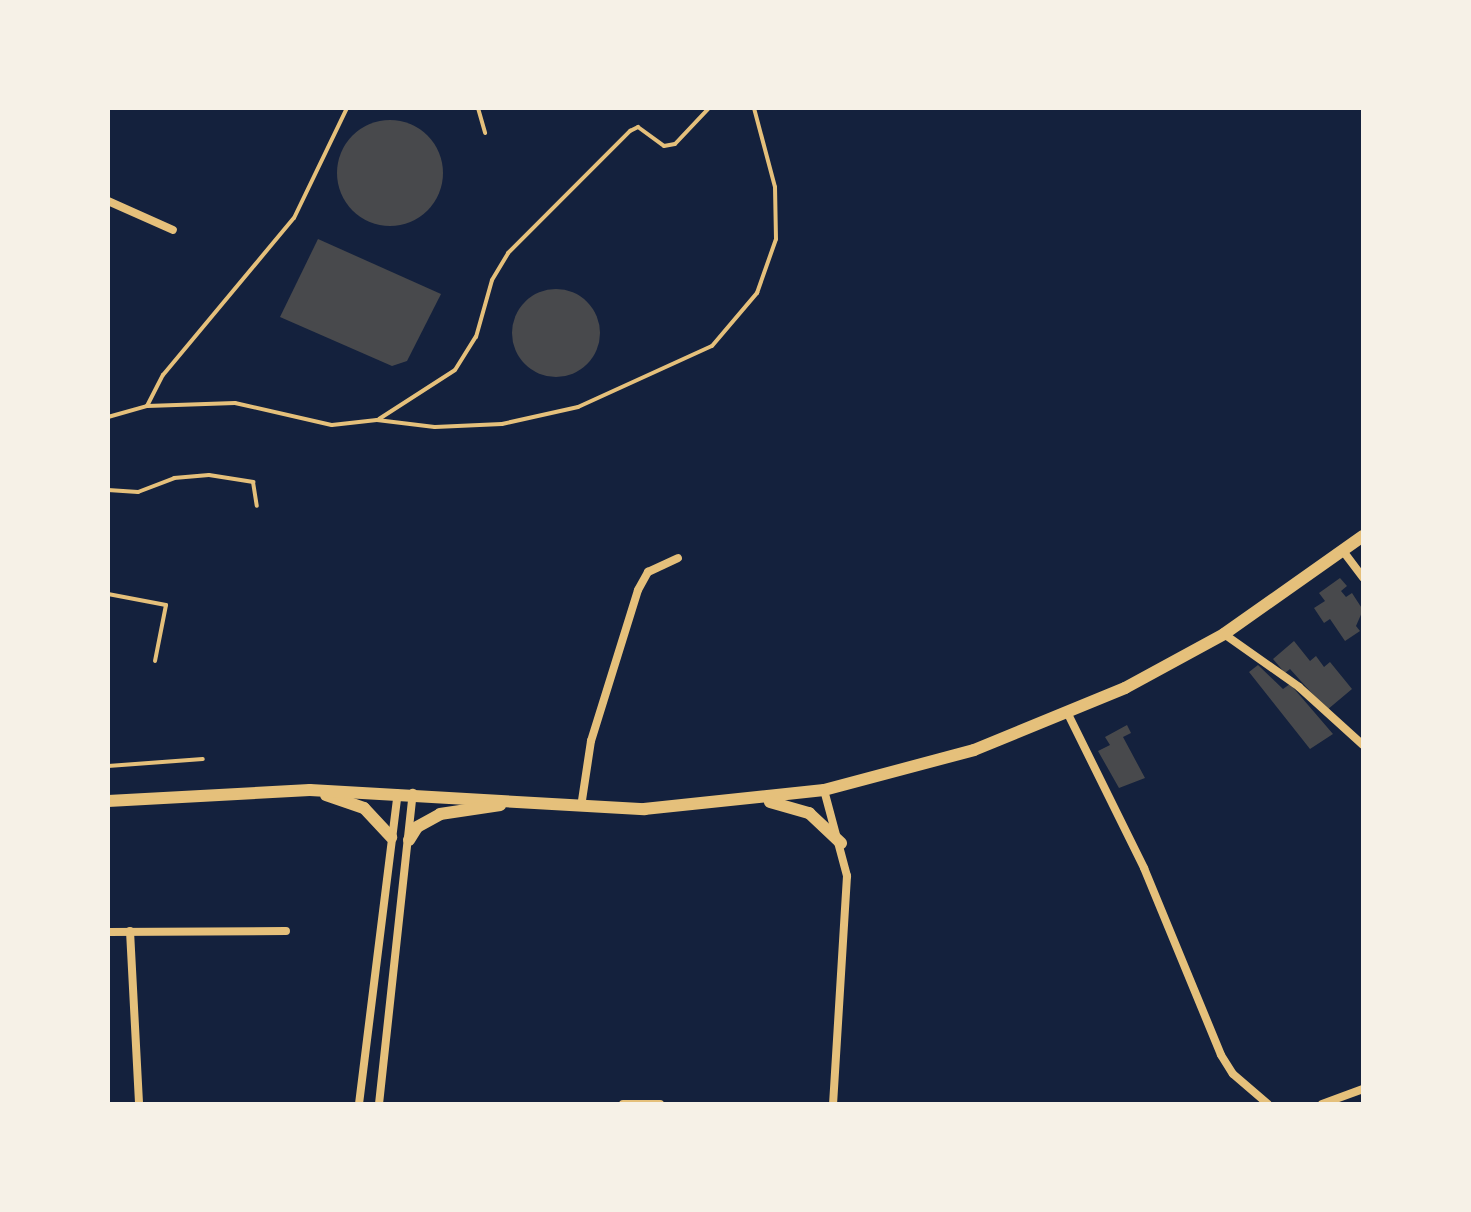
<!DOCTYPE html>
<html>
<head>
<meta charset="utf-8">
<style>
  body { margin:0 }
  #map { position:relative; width:1471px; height:1212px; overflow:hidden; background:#14213d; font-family:Barlow,sans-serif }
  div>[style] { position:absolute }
  .building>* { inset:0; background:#48494c }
  .round { border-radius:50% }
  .service>* { height:4px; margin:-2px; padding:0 2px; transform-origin:2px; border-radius:2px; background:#e5c07b }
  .minor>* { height:8px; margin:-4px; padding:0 4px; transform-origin:4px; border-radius:4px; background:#e5c07b }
  .secondary>* { height:12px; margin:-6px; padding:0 6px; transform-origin:6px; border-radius:6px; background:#e5c07b }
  span { translate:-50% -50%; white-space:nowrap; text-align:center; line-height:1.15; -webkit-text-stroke:6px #f6f1e7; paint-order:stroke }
  .frame { position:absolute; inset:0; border:110px solid #f6f1e7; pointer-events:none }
</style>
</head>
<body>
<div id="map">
  <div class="building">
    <div class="round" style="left:337px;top:120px;width:106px;height:106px"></div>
    <div style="clip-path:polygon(318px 239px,441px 294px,407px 361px,392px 366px,280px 317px)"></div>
    <div class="round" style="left:512px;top:289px;width:88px;height:88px"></div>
    <div style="clip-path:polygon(1340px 578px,1347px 586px,1341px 591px,1346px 597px,1352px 593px,1363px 610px,1356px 626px,1360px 631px,1345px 641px,1330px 619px,1324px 623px,1314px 608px,1325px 601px,1319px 593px)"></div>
    <div style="clip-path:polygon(1294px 641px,1310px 661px,1316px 656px,1324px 667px,1330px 662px,1352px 689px,1327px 710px,1290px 669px,1285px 673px,1273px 659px)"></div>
    <div style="clip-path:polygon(1258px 665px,1283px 689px,1290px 684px,1333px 734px,1310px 749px,1249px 672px)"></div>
    <div style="clip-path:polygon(1127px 725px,1131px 733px,1123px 737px,1145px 778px,1119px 788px,1098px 751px,1110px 745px,1105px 737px)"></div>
  </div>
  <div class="service">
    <div style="left:478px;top:108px;width:26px;rotate:74deg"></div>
    <div style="left:147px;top:406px;width:35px;rotate:-63deg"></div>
    <div style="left:163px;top:375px;width:204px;rotate:-50.2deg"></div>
    <div style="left:294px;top:218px;width:122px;rotate:-64.3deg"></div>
    <div style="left:108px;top:417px;width:41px;rotate:-15.8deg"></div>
    <div style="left:147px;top:406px;width:88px;rotate:-2deg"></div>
    <div style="left:235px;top:403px;width:99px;rotate:12.8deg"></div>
    <div style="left:332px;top:425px;width:45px;rotate:-6.3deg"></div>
    <div style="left:377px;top:420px;width:58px;rotate:6.9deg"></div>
    <div style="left:435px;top:427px;width:67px;rotate:-2.6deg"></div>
    <div style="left:502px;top:424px;width:78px;rotate:-12.6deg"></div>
    <div style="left:578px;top:407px;width:147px;rotate:-24.5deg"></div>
    <div style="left:712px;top:346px;width:70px;rotate:-49.7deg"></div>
    <div style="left:757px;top:293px;width:57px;rotate:-70.6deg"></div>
    <div style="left:776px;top:239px;width:52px;rotate:-91.1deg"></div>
    <div style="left:775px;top:187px;width:82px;rotate:-104.9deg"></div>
    <div style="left:379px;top:419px;width:90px;rotate:-32.8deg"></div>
    <div style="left:455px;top:370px;width:39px;rotate:-58deg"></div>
    <div style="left:476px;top:337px;width:59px;rotate:-74.3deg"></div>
    <div style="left:492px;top:280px;width:31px;rotate:-59deg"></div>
    <div style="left:508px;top:253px;width:173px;rotate:-45deg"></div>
    <div style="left:630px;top:131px;width:9px;rotate:-27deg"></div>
    <div style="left:638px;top:127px;width:32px;rotate:36deg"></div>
    <div style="left:664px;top:146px;width:11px;rotate:-10deg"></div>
    <div style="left:675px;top:144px;width:50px;rotate:-46.6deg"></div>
    <div style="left:108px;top:490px;width:30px;rotate:4deg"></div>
    <div style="left:138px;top:492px;width:39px;rotate:-21deg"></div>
    <div style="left:174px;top:478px;width:35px;rotate:-5deg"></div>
    <div style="left:209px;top:475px;width:45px;rotate:9deg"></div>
    <div style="left:253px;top:482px;width:24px;rotate:81deg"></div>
    <div style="left:108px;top:594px;width:59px;rotate:10.7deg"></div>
    <div style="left:166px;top:605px;width:57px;rotate:101.1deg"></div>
    <div style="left:108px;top:766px;width:95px;rotate:-4.2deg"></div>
  </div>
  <div class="minor">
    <div style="left:108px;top:201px;width:71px;rotate:24deg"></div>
    <div style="left:1343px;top:551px;width:34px;rotate:53deg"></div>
    <div style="left:1224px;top:634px;width:92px;rotate:35.2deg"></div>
    <div style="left:1299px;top:687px;width:86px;rotate:42.2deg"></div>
    <div style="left:1068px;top:714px;width:172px;rotate:63.7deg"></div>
    <div style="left:1144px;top:868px;width:202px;rotate:67.6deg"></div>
    <div style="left:1221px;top:1055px;width:22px;rotate:58deg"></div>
    <div style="left:1233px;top:1074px;width:46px;rotate:40.6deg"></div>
    <div style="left:824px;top:790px;width:89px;rotate:75deg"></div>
    <div style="left:847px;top:876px;width:228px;rotate:93.5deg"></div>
    <div style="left:581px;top:807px;width:67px;rotate:-81.4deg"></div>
    <div style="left:591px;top:741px;width:158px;rotate:-72.7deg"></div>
    <div style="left:638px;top:590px;width:21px;rotate:-61deg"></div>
    <div style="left:648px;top:572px;width:33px;rotate:-25deg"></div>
    <div style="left:130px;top:931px;width:173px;rotate:87deg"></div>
    <div style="left:108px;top:932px;width:178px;rotate:-0.3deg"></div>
    <div style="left:359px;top:1104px;width:313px;rotate:-82.9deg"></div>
    <div style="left:379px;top:1104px;width:313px;rotate:-83.8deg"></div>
    <div style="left:623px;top:1104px;width:37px"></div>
    <div style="left:1322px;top:1104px;width:44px;rotate:-20.1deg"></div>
  </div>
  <div class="secondary">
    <div style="left:326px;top:795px;width:40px;rotate:18.9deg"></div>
    <div style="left:364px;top:808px;width:40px;rotate:47deg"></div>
    <div style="left:108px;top:801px;width:202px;rotate:-3.1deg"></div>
    <div style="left:310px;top:790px;width:335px;rotate:3.3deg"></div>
    <div style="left:644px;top:809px;width:181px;rotate:-6deg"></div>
    <div style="left:824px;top:790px;width:155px;rotate:-14.9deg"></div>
    <div style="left:974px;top:750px;width:163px;rotate:-22.3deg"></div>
    <div style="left:1125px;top:688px;width:113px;rotate:-28.6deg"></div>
    <div style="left:1224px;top:634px;width:170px;rotate:-35.2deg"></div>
    <div style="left:770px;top:802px;width:41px;rotate:15.8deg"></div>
    <div style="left:809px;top:813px;width:44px;rotate:43.2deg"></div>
    <div style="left:409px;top:840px;width:15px;rotate:-58deg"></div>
    <div style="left:417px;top:827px;width:26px;rotate:-29deg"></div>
    <div style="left:440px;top:814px;width:61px;rotate:-8.5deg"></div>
  </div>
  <div class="frame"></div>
</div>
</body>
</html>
